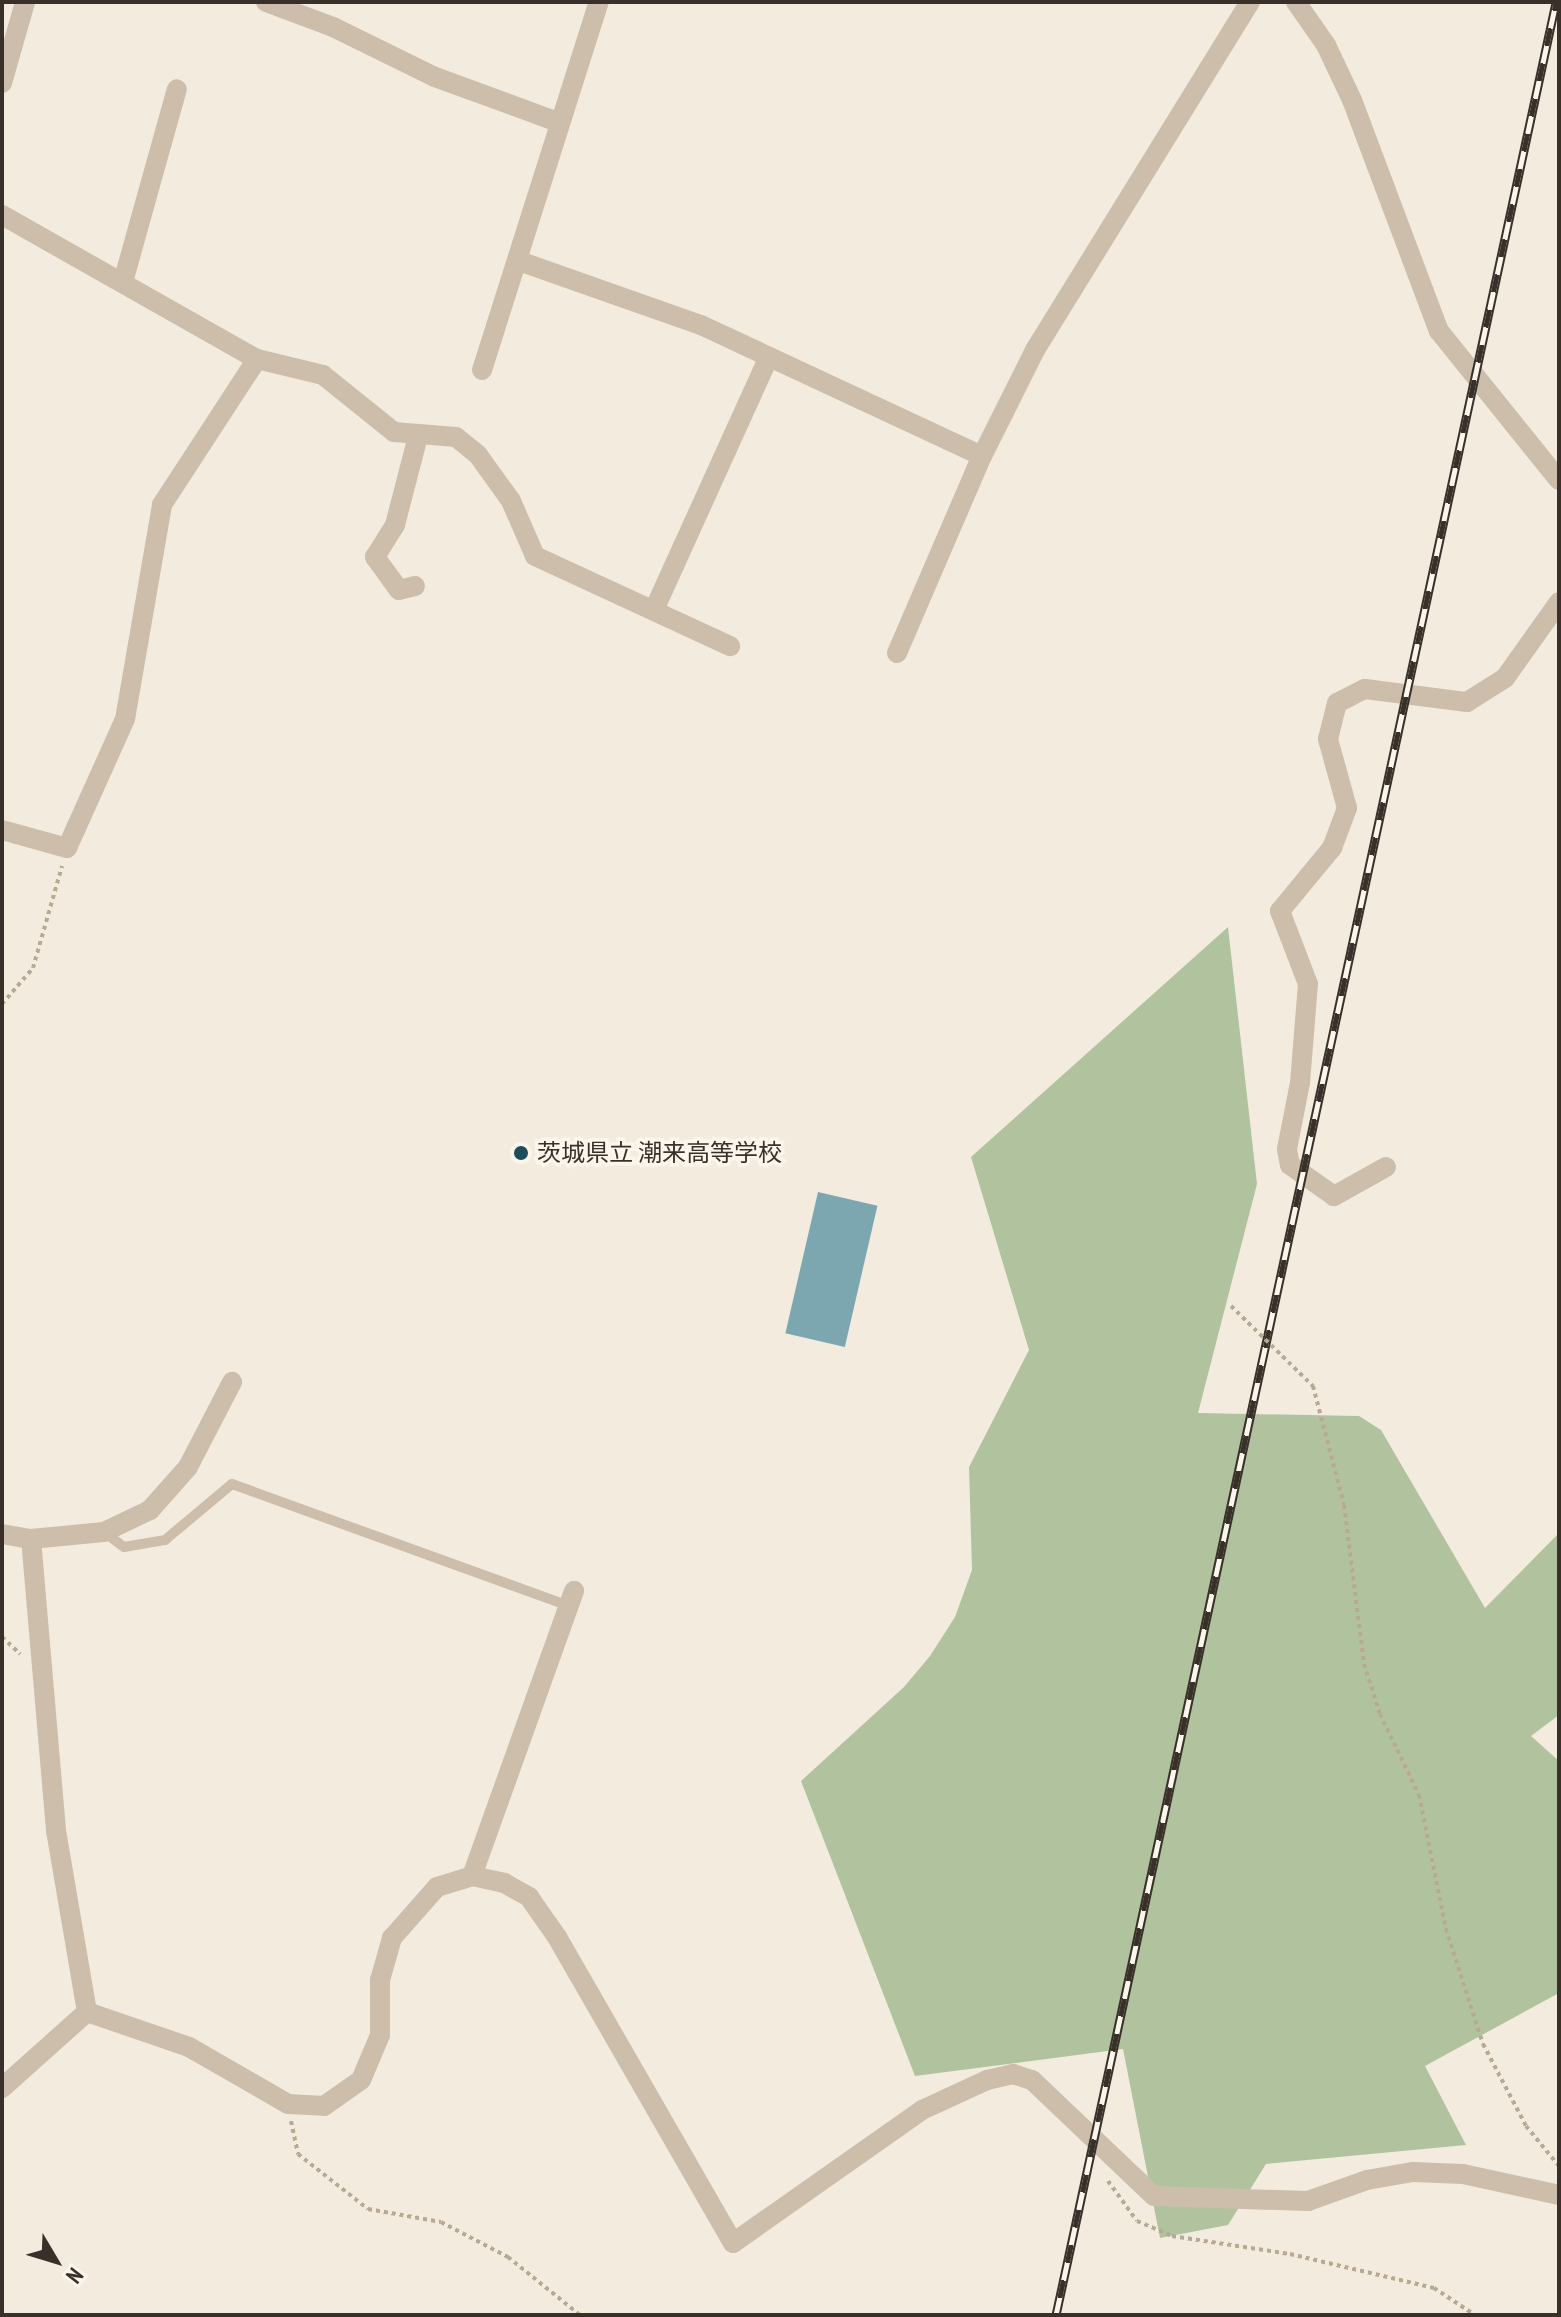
<!DOCTYPE html>
<html>
<head>
<meta charset="utf-8">
<style>
  body { margin:0 }
  #map { position:relative; width:1561px; height:2317px; overflow:hidden; background:#f3ecde; font-family:"PT Sans Narrow","Noto Sans JP",sans-serif }
  div>[style] { position:absolute }
  .green>* { inset:0; background:#b1c39e }
  .water>* { inset:0; background:#7ca7b1; transform-origin:0 0 }
  .path>* { height:4px; margin-top:-2px; transform-origin:0; background:repeating-linear-gradient(90deg,#b8a994 0 4px,transparent 0 8px) }
  .service>* { height:10px; margin:-5px; padding:0 5px; transform-origin:5px; border-radius:5px; background:#ccbeaa }
  .minor>* { height:20px; margin:-10px; padding:0 10px; transform-origin:10px; border-radius:10px; background:#ccbeaa }
  .tertiary>* { height:20px; margin:-10px; padding:0 10px; transform-origin:10px; border-radius:10px; background:#ccbeaa }
  .rail>* { height:9px; margin-top:-4.5px; transform-origin:0; background:repeating-linear-gradient(90deg,#faf6eb 0 18px,#393129 0 36px); box-sizing:border-box; border-block:2px solid #393129 }
  .path-bridge>* { height:4px; margin-top:-2px; transform-origin:0; background:repeating-linear-gradient(90deg,#b8a994 0 4px,transparent 0 8px) }
  .dots>* { width:22px; height:22px; translate:-50% -50%; box-sizing:border-box; border:4px solid #faf6eb; border-radius:50% }
  span { translate:-50% -50%; white-space:nowrap; text-align:center; line-height:1.15; -webkit-text-stroke:7px #faf6eb; paint-order:stroke }
  .poi-label { font-size:24px; color:#393129 }
  .left { translate:0 -50%; text-align:left }
  .frame { position:absolute; inset:0; border:4px solid #393129; pointer-events:none }
  .north { position:absolute; left:16px; top:2221px; width:80px; height:80px; -webkit-text-stroke:6px #faf6eb; paint-order:stroke; rotate:128deg; font-size:22px; font-weight:700; line-height:32px; text-align:center; color:#393129 }
  .north::after { content:''; display:block; margin:auto; width:28px; height:36px; background:#393129; clip-path:polygon(50% 0,100% 100%,50% 72%,0 100%) }
</style>
</head>
<body>
<div id="map">
  <div class="green">
    <div style="clip-path:polygon(1228px 927px,1257px 1184px,1198px 1413px,1359px 1416px,1381px 1430px,1485px 1608px,1559px 1533px,1559px 1715px,1531px 1736px,1559px 1761px,1559px 1993px,1425px 2066px,1466px 2145px,1266px 2164px,1228px 2225px,1160px 2238px,1123px 2049px,915px 2076px,801px 1781px,904px 1687px,930px 1656px,955px 1617px,972px 1570px,969px 1467px,1029px 1350px,971px 1157px)"></div>
  </div>
  <div class="water">
    <div style="left:818px;top:1192px;width:61px;height:145px;rotate:13deg"></div>
  </div>
  <div class="path">
    <div style="left:2px;top:1004px;width:48px;rotate:-49.3deg"></div>
    <div style="left:33px;top:968px;width:106px;rotate:-74.1deg"></div>
    <div style="left:1313px;top:1386px;width:123px;rotate:75.4deg"></div>
    <div style="left:1344px;top:1505px;width:160px;rotate:82.8deg"></div>
    <div style="left:1364px;top:1664px;width:52px;rotate:72.3deg"></div>
    <div style="left:1380px;top:1714px;width:90px;rotate:64.3deg"></div>
    <div style="left:1419px;top:1795px;width:137px;rotate:78.6deg"></div>
    <div style="left:1446px;top:1929px;width:121px;rotate:72.2deg"></div>
    <div style="left:1483px;top:2044px;width:93px;rotate:62.3deg"></div>
    <div style="left:1526px;top:2126px;width:52px;rotate:50.5deg"></div>
    <div style="left:2px;top:1637px;width:25px;rotate:43deg"></div>
    <div style="left:291px;top:2121px;width:34px;rotate:78deg"></div>
    <div style="left:298px;top:2154px;width:89px;rotate:38.2deg"></div>
    <div style="left:368px;top:2209px;width:74px;rotate:10.1deg"></div>
    <div style="left:441px;top:2222px;width:76px;rotate:27.6deg"></div>
    <div style="left:508px;top:2257px;width:92px;rotate:38.9deg"></div>
    <div style="left:1108px;top:2181px;width:49px;rotate:54.1deg"></div>
    <div style="left:1137px;top:2221px;width:38px;rotate:23deg"></div>
    <div style="left:1172px;top:2236px;width:119px;rotate:8.7deg"></div>
    <div style="left:1290px;top:2254px;width:148px;rotate:13.3deg"></div>
    <div style="left:1434px;top:2288px;width:49px;rotate:33.4deg"></div>
  </div>
  <div class="service">
    <div style="left:104px;top:1532px;width:25px;rotate:37deg"></div>
    <div style="left:124px;top:1547px;width:42px;rotate:-9.7deg"></div>
    <div style="left:165px;top:1540px;width:87px;rotate:-39.9deg"></div>
    <div style="left:232px;top:1484px;width:358px;rotate:19.9deg"></div>
  </div>
  <div class="minor">
    <div style="left:266px;top:2px;width:72px;rotate:20.5deg"></div>
    <div style="left:333px;top:27px;width:114px;rotate:26.1deg"></div>
    <div style="left:435px;top:77px;width:131px;rotate:20.1deg"></div>
    <div style="left:1296px;top:2px;width:52px;rotate:55.1deg"></div>
    <div style="left:1326px;top:45px;width:61px;rotate:64.7deg"></div>
    <div style="left:1352px;top:100px;width:247px;rotate:69.4deg"></div>
    <div style="left:1439px;top:331px;width:191px;rotate:51.2deg"></div>
    <div style="left:2px;top:83px;width:84px;rotate:-74.1deg"></div>
    <div style="left:2px;top:215px;width:293px;rotate:29.5deg"></div>
    <div style="left:257px;top:359px;width:174px;rotate:123.1deg"></div>
    <div style="left:162px;top:505px;width:217px;rotate:99.8deg"></div>
    <div style="left:125px;top:719px;width:141px;rotate:114.2deg"></div>
    <div style="left:67px;top:848px;width:67px;rotate:-164.5deg"></div>
    <div style="left:519px;top:261px;width:193px;rotate:19.4deg"></div>
    <div style="left:701px;top:325px;width:310px;rotate:25deg"></div>
    <div style="left:123px;top:282px;width:200px;rotate:-74.4deg"></div>
    <div style="left:257px;top:359px;width:68px;rotate:13.6deg"></div>
    <div style="left:323px;top:375px;width:91px;rotate:38.8deg"></div>
    <div style="left:394px;top:432px;width:62px;rotate:4.6deg"></div>
    <div style="left:456px;top:437px;width:28px;rotate:39deg"></div>
    <div style="left:478px;top:455px;width:57px;rotate:54.3deg"></div>
    <div style="left:511px;top:501px;width:60px;rotate:66.4deg"></div>
    <div style="left:535px;top:556px;width:215px;rotate:24.8deg"></div>
    <div style="left:482px;top:370px;width:386px;rotate:-72.4deg"></div>
    <div style="left:415px;top:586px;width:16px;rotate:166deg"></div>
    <div style="left:399px;top:590px;width:41px;rotate:-126deg"></div>
    <div style="left:375px;top:557px;width:38px;rotate:-58deg"></div>
    <div style="left:395px;top:525px;width:92px;rotate:-75.5deg"></div>
    <div style="left:654px;top:610px;width:278px;rotate:-65.6deg"></div>
    <div style="left:1386px;top:1167px;width:60px;rotate:150.9deg"></div>
    <div style="left:1334px;top:1196px;width:54px;rotate:-144.8deg"></div>
    <div style="left:1290px;top:1165px;width:16px;rotate:-101deg"></div>
    <div style="left:1287px;top:1149px;width:67px;rotate:-78.9deg"></div>
    <div style="left:1300px;top:1083px;width:99px;rotate:-85.4deg"></div>
    <div style="left:1308px;top:984px;width:78px;rotate:-111deg"></div>
    <div style="left:1280px;top:911px;width:82px;rotate:-50.5deg"></div>
    <div style="left:1332px;top:848px;width:43px;rotate:-69.4deg"></div>
    <div style="left:1347px;top:808px;width:72px;rotate:-105.4deg"></div>
    <div style="left:1328px;top:739px;width:37px;rotate:-76deg"></div>
    <div style="left:1337px;top:703px;width:31px;rotate:-27deg"></div>
    <div style="left:1365px;top:689px;width:103px;rotate:7.3deg"></div>
    <div style="left:1467px;top:702px;width:45px;rotate:-32.3deg"></div>
    <div style="left:1505px;top:678px;width:93px;rotate:-54.6deg"></div>
    <div style="left:2px;top:1534px;width:29px;rotate:10deg"></div>
    <div style="left:31px;top:1539px;width:73px;rotate:-5.5deg"></div>
    <div style="left:104px;top:1532px;width:51px;rotate:-25.6deg"></div>
    <div style="left:150px;top:1510px;width:57px;rotate:-48.5deg"></div>
    <div style="left:188px;top:1467px;width:96px;rotate:-62.6deg"></div>
    <div style="left:472px;top:1876px;width:303px;rotate:-70.3deg"></div>
    <div style="left:87px;top:2012px;width:108px;rotate:18.9deg"></div>
    <div style="left:189px;top:2047px;width:114px;rotate:29.9deg"></div>
    <div style="left:288px;top:2104px;width:36px;rotate:3deg"></div>
    <div style="left:324px;top:2106px;width:45px;rotate:-35.1deg"></div>
    <div style="left:361px;top:2080px;width:49px;rotate:-67.1deg"></div>
    <div style="left:380px;top:2035px;width:55px;rotate:-90deg"></div>
    <div style="left:380px;top:1980px;width:44px;rotate:-74.1deg"></div>
    <div style="left:392px;top:1938px;width:68px;rotate:-48.6deg"></div>
    <div style="left:437px;top:1887px;width:37px;rotate:-17deg"></div>
    <div style="left:472px;top:1876px;width:33px;rotate:12deg"></div>
    <div style="left:504px;top:1883px;width:29px;rotate:29deg"></div>
    <div style="left:529px;top:1897px;width:49px;rotate:55deg"></div>
    <div style="left:557px;top:1937px;width:353px;rotate:60.1deg"></div>
    <div style="left:733px;top:2243px;width:231px;rotate:-35.1deg"></div>
    <div style="left:922px;top:2110px;width:72px;rotate:-24.8deg"></div>
    <div style="left:987px;top:2080px;width:27px;rotate:-13deg"></div>
    <div style="left:1013px;top:2074px;width:20px;rotate:18deg"></div>
    <div style="left:1032px;top:2080px;width:168px;rotate:43.6deg"></div>
    <div style="left:1154px;top:2196px;width:154px;rotate:1.9deg"></div>
    <div style="left:1308px;top:2201px;width:63px;rotate:-19.6deg"></div>
    <div style="left:1367px;top:2180px;width:47px;rotate:-9.9deg"></div>
    <div style="left:1413px;top:2172px;width:50px;rotate:2.3deg"></div>
    <div style="left:1463px;top:2174px;width:98px;rotate:12.3deg"></div>
    <div style="left:2px;top:2088px;width:114px;rotate:-41.8deg"></div>
    <div style="left:87px;top:2012px;width:185px;rotate:-99.7deg"></div>
    <div style="left:56px;top:1830px;width:292px;rotate:-94.9deg"></div>
  </div>
  <div class="tertiary">
    <div style="left:897px;top:653px;width:215px;rotate:-66.7deg"></div>
    <div style="left:982px;top:456px;width:119px;rotate:-63.4deg"></div>
    <div style="left:1035px;top:350px;width:409px;rotate:-58.3deg"></div>
  </div>
  <div class="rail">
    <div style="left:1056px;top:2315px;width:2366px;rotate:-77.8deg"></div>
  </div>
  <div class="path-bridge">
    <div style="left:1231px;top:1306px;width:115px;rotate:44.3deg"></div>
  </div>
  <div class="dots">
    <div style="left:521px;top:1153px;background:#1e4e5c"></div>
  </div>
  <div class="poi-label">
    <span class="left" style="left:537px;top:1153px">茨城県立 潮来高等学校</span>
  </div>
  <div class="frame"></div>
  <div class="north">N</div>
</div>
</body>
</html>
